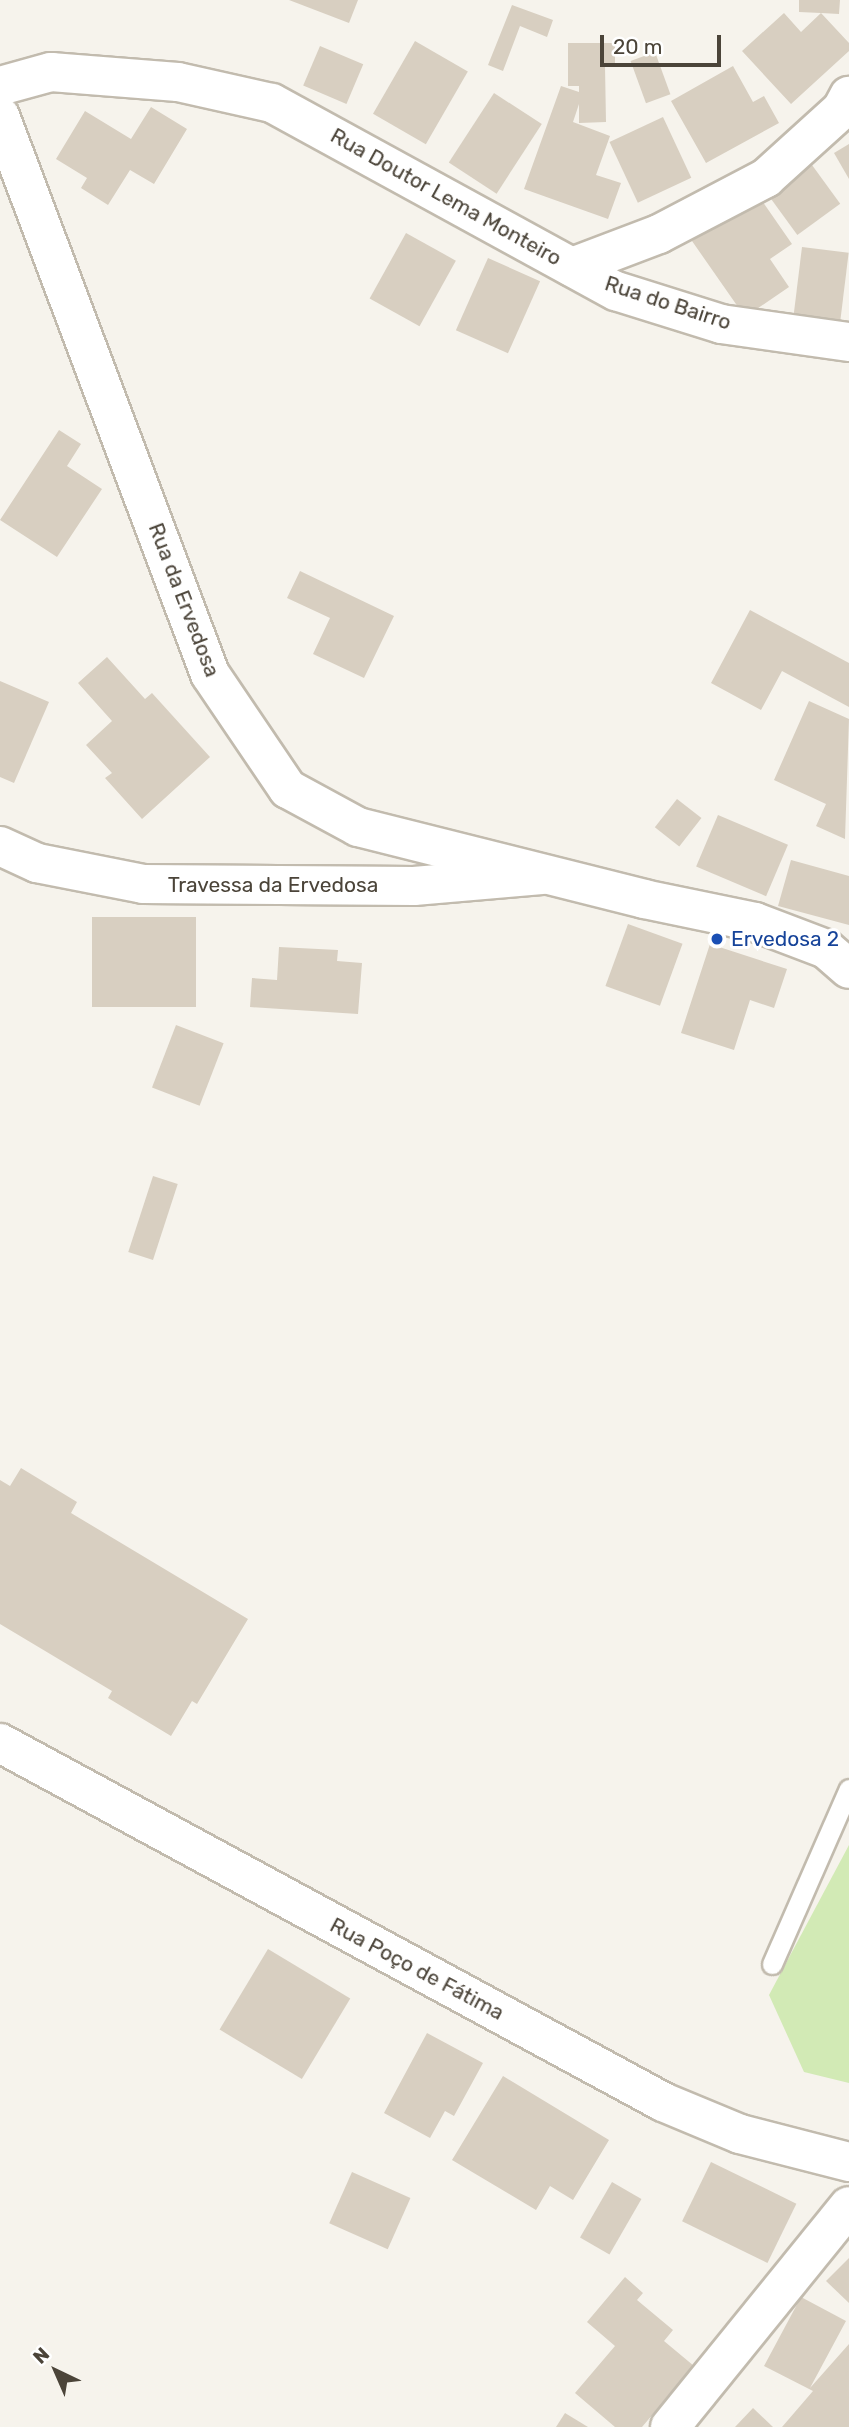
<!DOCTYPE html>
<html>
<head>
<meta charset="utf-8">
<style>
  body { margin:0 }
  #map { position:relative; width:849px; height:2427px; overflow:hidden; background:#f6f3ec; font-family:Rubik,sans-serif }
  div>[style] { position:absolute }
  .green>* { inset:0; background:#d2eab5 }
  .building>* { inset:0; background:#d8cfc1; transform-origin:0 0 }
  .roads { filter:drop-shadow(2px 0 #c2bbae) drop-shadow(-2px 0 #c2bbae) drop-shadow(0 2px #c2bbae) drop-shadow(0 -2px #c2bbae) }
  .service>* { height:19px; margin:-9.5px; padding:0 9.5px; transform-origin:9.5px; border-radius:9.5px; background:#fff }
  .minor>* { height:38px; margin:-19px; padding:0 19px; transform-origin:19px; border-radius:19px; background:#fff }
  .tertiary>* { height:38px; margin:-19px; padding:0 19px; transform-origin:19px; border-radius:19px; background:#fff }
  .dots>* { width:19px; height:19px; translate:-50% -50%; box-sizing:border-box; border:4px solid #fff; border-radius:50% }
  span { translate:-50% -50%; white-space:nowrap; text-align:center; line-height:1.15; -webkit-text-stroke:6px #fff; paint-order:stroke }
  .street-label { font-size:21px; color:#4b4439 }
  .transit-label { font-size:21px; color:#164399 }
  .left { translate:0 -50%; text-align:left }
  .north { position:absolute; left:21px; top:2336px; width:70px; height:70px; -webkit-text-stroke:5px #fff; paint-order:stroke; rotate:316deg; font-size:19px; font-weight:700; line-height:28px; text-align:center; color:#4b4439 }
  .north::after { content:''; display:block; margin:auto; width:24px; height:32px; background:#4b4439; clip-path:polygon(50% 0,100% 100%,50% 72%,0 100%) }
  .scale { position:absolute; left:600px; top:35px; width:121px; height:32px; box-sizing:border-box; border:4px solid #4b4439; border-top:0; padding-left:9px; font-size:21px; line-height:24px; white-space:nowrap; color:#4b4439; -webkit-text-stroke:5px #fff; paint-order:stroke }
</style>
</head>
<body>
<div id="map">
  <div class="green">
    <div style="clip-path:polygon(849px 1845px,849px 2083px,804px 2072px,769px 1995px)"></div>
  </div>
  <div class="building">
    <div style="clip-path:polygon(289px 0,358px 0,349px 23px)"></div>
    <div style="clip-path:polygon(799px 0,840px 0,839px 14px,821px 13px,849px 43px,849px 51px,791px 104px,742px 51px,784px 13px,801px 32px,821px 13px,799px 12px)"></div>
    <div style="clip-path:polygon(512px 5px,553px 20px,547px 37px,520px 26px,503px 71px,488px 65px)"></div>
    <div style="left:415px;top:41px;width:61px;height:84px;rotate:30deg"></div>
    <div style="clip-path:polygon(568px 43px,615px 43px,615px 66px,605px 66px,606px 122px,579px 123px,579px 104px,573px 122px,610px 136px,596px 175px,621px 183px,608px 219px,524px 189px,561px 86px,579px 92px,579px 86px,568px 86px)"></div>
    <div style="left:320px;top:46px;width:47px;height:43px;rotate:23deg"></div>
    <div style="left:655px;top:52px;width:45px;height:26px;rotate:70deg"></div>
    <div style="clip-path:polygon(733px 66px,753px 102px,764px 96px,779px 123px,706px 163px,671px 101px)"></div>
    <div style="left:494px;top:93px;width:57px;height:83px;rotate:33deg"></div>
    <div style="clip-path:polygon(151px 107px,187px 129px,154px 184px,130px 170px,108px 205px,81px 188px,87px 178px,56px 159px,85px 111px,131px 139px)"></div>
    <div style="left:663px;top:117px;width:67px;height:59px;rotate:65deg"></div>
    <div style="clip-path:polygon(849px 144px,849px 179px,834px 153px)"></div>
    <div style="left:812px;top:165px;width:48px;height:53px;rotate:54deg"></div>
    <div style="clip-path:polygon(758px 195px,792px 244px,770px 259px,789px 287px,745px 317px,692px 241px)"></div>
    <div style="left:406px;top:233px;width:57px;height:75px;rotate:29deg"></div>
    <div style="left:802px;top:247px;width:47px;height:71px;rotate:7deg"></div>
    <div style="left:488px;top:258px;width:57px;height:79px;rotate:24deg"></div>
    <div style="clip-path:polygon(59px 430px,81px 444px,67px 466px,102px 489px,57px 557px,0 520px)"></div>
    <div style="clip-path:polygon(300px 571px,394px 616px,364px 678px,313px 654px,330px 618px,287px 598px)"></div>
    <div style="clip-path:polygon(750px 610px,849px 663px,849px 707px,782px 671px,761px 710px,711px 683px)"></div>
    <div style="clip-path:polygon(107px 657px,145px 699px,152px 693px,210px 757px,142px 819px,105px 778px,112px 773px,86px 745px,112px 721px,78px 683px)"></div>
    <div style="clip-path:polygon(0 681px,49px 702px,14px 783px,0 777px)"></div>
    <div style="clip-path:polygon(809px 701px,849px 719px,845px 839px,816px 826px,826px 804px,774px 780px)"></div>
    <div style="left:677px;top:799px;width:31px;height:36px;rotate:38deg"></div>
    <div style="left:718px;top:815px;width:76px;height:56px;rotate:23deg"></div>
    <div style="clip-path:polygon(791px 860px,849px 876px,849px 925px,778px 906px)"></div>
    <div style="left:92px;top:917px;width:104px;height:90px"></div>
    <div style="left:628px;top:924px;width:58px;height:66px;rotate:20deg"></div>
    <div style="clip-path:polygon(710px 944px,787px 969px,774px 1008px,750px 1000px,734px 1050px,681px 1033px)"></div>
    <div style="clip-path:polygon(279px 947px,338px 950px,337px 961px,362px 963px,358px 1014px,250px 1007px,252px 978px,277px 980px)"></div>
    <div style="left:176px;top:1025px;width:51px;height:67px;rotate:21deg"></div>
    <div style="left:153px;top:1176px;width:26px;height:80px;rotate:18deg"></div>
    <div style="clip-path:polygon(21px 1468px,77px 1502px,71px 1513px,248px 1619px,197px 1704px,192px 1701px,171px 1736px,108px 1698px,112px 1691px,0 1624px,0 1480px,10px 1486px)"></div>
    <div style="left:268px;top:1949px;width:96px;height:94px;rotate:31deg"></div>
    <div style="clip-path:polygon(427px 2033px,483px 2063px,454px 2116px,445px 2111px,430px 2138px,384px 2113px)"></div>
    <div style="clip-path:polygon(503px 2076px,609px 2140px,573px 2200px,550px 2186px,536px 2210px,452px 2160px)"></div>
    <div style="left:711px;top:2162px;width:95px;height:66px;rotate:26deg"></div>
    <div style="left:352px;top:2172px;width:64px;height:56px;rotate:24deg"></div>
    <div style="left:612px;top:2182px;width:34px;height:64px;rotate:30deg"></div>
    <div style="clip-path:polygon(849px 2258px,849px 2303px,826px 2281px)"></div>
    <div style="clip-path:polygon(625px 2277px,643px 2293px,637px 2300px,673px 2330px,664px 2341px,694px 2366px,642px 2427px,615px 2427px,575px 2393px,615px 2346px,587px 2322px)"></div>
    <div style="clip-path:polygon(801px 2297px,846px 2321px,810px 2388px,849px 2344px,849px 2427px,782px 2427px,813px 2391px,764px 2366px)"></div>
    <div style="clip-path:polygon(753px 2408px,773px 2427px,735px 2427px)"></div>
    <div style="clip-path:polygon(565px 2413px,588px 2427px,556px 2427px)"></div>
  </div>
  <div class="roads">
    <div class="service">
      <div style="left:772px;top:1964px;width:191px;rotate:-66.3deg"></div>
    </div>
    <div class="minor">
      <div style="left:0;top:86px;width:53px;rotate:-15.4deg"></div>
      <div style="left:51px;top:72px;width:127px;rotate:4.5deg"></div>
      <div style="left:178px;top:82px;width:96px;rotate:12.6deg"></div>
      <div style="left:272px;top:103px;width:392px;rotate:28.7deg"></div>
      <div style="left:616px;top:291px;width:110px;rotate:17.4deg"></div>
      <div style="left:721px;top:324px;width:129px;rotate:8deg"></div>
      <div style="left:572px;top:267px;width:93px;rotate:-20.8deg"></div>
      <div style="left:659px;top:234px;width:121px;rotate:-27.6deg"></div>
      <div style="left:766px;top:178px;width:103px;rotate:-42.2deg"></div>
      <div style="left:842px;top:109px;width:15px;rotate:-62deg"></div>
      <div style="left:0;top:846px;width:41px;rotate:24.7deg"></div>
      <div style="left:37px;top:863px;width:108px;rotate:11.2deg"></div>
      <div style="left:143px;top:884px;width:271px;rotate:0.4deg"></div>
      <div style="left:414px;top:886px;width:128px;rotate:-4.9deg"></div>
      <div style="left:670px;top:2427px;width:284px;rotate:-51deg"></div>
    </div>
    <div class="tertiary">
      <div style="left:0;top:116px;width:596px;rotate:69.38deg"></div>
      <div style="left:210px;top:674px;width:139px;rotate:55.9deg"></div>
      <div style="left:288px;top:789px;width:80px;rotate:28.5deg"></div>
      <div style="left:358px;top:827px;width:295px;rotate:14.1deg"></div>
      <div style="left:644px;top:899px;width:113px;rotate:11.7deg"></div>
      <div style="left:755px;top:922px;width:76px;rotate:20.8deg"></div>
      <div style="left:826px;top:949px;width:30px;rotate:41deg"></div>
      <div style="left:0;top:1743px;width:754px;rotate:28.43deg"></div>
      <div style="left:663px;top:2102px;width:83px;rotate:22.6deg"></div>
      <div style="left:740px;top:2134px;width:113px;rotate:14.4deg"></div>
    </div>
  </div>
  <div class="dots">
    <div style="left:717px;top:939px;background:#1a4fb4"></div>
  </div>
  <div class="street-label">
    <span style="left:446px;top:197px;rotate:29deg">Rua Doutor Lema Monteiro</span>
    <span style="left:668px;top:303px;rotate:18deg">Rua do Bairro</span>
    <span style="left:184px;top:600px;rotate:69deg">Rua da Ervedosa</span>
    <span style="left:273px;top:885px">Travessa da Ervedosa</span>
    <span style="left:417px;top:1969px;rotate:28deg">Rua Poço de Fátima</span>
  </div>
  <div class="transit-label">
    <span class="left" style="left:731px;top:939px">Ervedosa 2</span>
  </div>
  <div class="north">N</div>
  <div class="scale">20 m</div>
</div>
</body>
</html>
